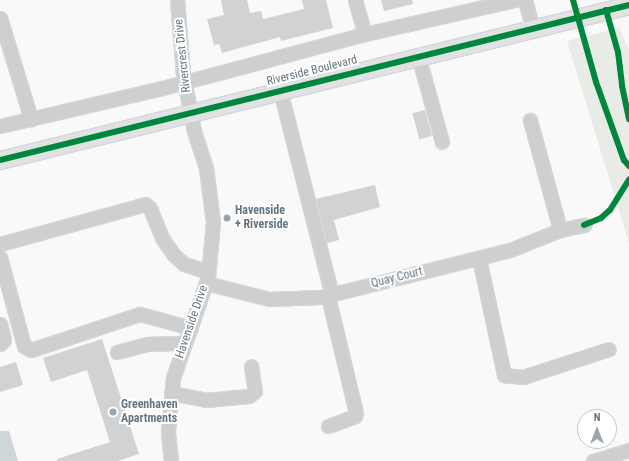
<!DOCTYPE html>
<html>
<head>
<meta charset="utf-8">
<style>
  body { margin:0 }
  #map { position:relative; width:629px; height:461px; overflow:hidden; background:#f9f9f9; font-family:"Roboto Condensed",sans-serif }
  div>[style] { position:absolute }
  .green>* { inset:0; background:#e8ebe6 }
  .water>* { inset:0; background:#ced6d9 }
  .building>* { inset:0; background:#d0d2d3; transform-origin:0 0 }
  .roads { filter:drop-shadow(1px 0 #d5d6d7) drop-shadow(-1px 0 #d5d6d7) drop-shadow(0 1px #d5d6d7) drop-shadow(0 -1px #d5d6d7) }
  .minor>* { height:13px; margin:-6.5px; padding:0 6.5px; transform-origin:6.5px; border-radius:6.5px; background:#cecfd0 }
  .major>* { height:17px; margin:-8.5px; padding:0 8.5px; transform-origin:8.5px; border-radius:8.5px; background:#e1e2e2 }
  .cycleway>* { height:6px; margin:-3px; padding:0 3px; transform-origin:3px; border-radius:3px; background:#00873e }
  .dots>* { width:11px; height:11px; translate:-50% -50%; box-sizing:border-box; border:2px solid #fff; border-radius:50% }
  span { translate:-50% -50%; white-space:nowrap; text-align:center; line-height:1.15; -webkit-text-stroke:4px #fff; paint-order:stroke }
  .street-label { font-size:12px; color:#657683 }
  .poi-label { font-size:12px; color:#657683; font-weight:700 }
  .left { translate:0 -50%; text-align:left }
  .north { position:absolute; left:577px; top:409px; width:40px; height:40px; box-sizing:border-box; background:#fff; border:1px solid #c1c8cd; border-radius:50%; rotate:0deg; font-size:11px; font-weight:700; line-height:16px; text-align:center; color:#657683 }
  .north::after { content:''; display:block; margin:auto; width:14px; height:18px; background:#99a4ac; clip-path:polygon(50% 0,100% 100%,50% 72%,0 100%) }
</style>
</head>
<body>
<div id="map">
  <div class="green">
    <div style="clip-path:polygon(619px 28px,629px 49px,629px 243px,567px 41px)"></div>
  </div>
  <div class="water">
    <div style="clip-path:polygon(0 431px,9px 431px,18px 461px,0 461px)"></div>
  </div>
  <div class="building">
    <div style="clip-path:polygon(221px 0,247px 0,250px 13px,261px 11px,263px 19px,304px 9px,302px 0,326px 0,333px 28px,281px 41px,280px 37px,222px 53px,219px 44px,214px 45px,207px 19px,224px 15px)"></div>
    <div style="clip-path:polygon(381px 0,412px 0,413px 4px,384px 11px)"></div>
    <div style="left:425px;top:110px;width:27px;height:13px;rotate:75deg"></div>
    <div style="clip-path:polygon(375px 185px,380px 207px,334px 220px,339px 240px,327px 243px,316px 199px)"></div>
    <div style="clip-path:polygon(102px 339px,139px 454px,118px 461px,57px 461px,57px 459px,110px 442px,87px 370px,51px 382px,43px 358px)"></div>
    <div style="clip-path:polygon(16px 362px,23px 385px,0 392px,0 367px)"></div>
  </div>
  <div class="roads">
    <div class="minor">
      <div style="left:355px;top:0;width:35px;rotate:74deg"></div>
      <div style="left:525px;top:0;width:28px;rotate:75deg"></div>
      <div style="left:0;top:18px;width:106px;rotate:72.9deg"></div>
      <div style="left:418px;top:55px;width:90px;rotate:74.6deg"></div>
      <div style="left:280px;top:90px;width:211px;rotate:75.8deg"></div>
      <div style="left:530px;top:120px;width:114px;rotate:74.7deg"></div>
      <div style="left:0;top:126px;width:166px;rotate:-13.2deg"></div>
      <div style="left:162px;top:88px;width:210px;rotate:-14.9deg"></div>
      <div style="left:365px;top:34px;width:154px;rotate:-12.8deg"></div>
      <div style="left:0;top:244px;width:150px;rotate:-15.4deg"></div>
      <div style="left:145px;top:204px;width:6px;rotate:39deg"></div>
      <div style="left:150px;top:208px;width:32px;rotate:68deg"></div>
      <div style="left:162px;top:238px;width:19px;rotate:55deg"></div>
      <div style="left:173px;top:254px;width:15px;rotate:42deg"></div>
      <div style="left:184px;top:264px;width:25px;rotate:18deg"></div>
      <div style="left:0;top:257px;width:92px;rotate:74.9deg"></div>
      <div style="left:24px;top:346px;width:8px;rotate:30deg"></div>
      <div style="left:31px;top:350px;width:115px;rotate:-18.3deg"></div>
      <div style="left:140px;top:314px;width:53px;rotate:15.4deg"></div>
      <div style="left:479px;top:258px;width:120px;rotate:77.9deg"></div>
      <div style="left:504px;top:375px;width:19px;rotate:6deg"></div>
      <div style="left:523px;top:377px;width:90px;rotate:-18deg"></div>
      <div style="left:206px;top:283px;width:65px;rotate:14.3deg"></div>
      <div style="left:269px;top:299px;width:52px;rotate:-2.2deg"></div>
      <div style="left:321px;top:297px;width:195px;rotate:-14deg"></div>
      <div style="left:510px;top:250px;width:54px;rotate:-21.8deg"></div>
      <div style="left:560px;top:230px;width:25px;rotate:-12deg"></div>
      <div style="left:0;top:324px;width:16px;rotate:76deg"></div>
      <div style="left:4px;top:340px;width:6px;rotate:135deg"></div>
      <div style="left:117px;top:352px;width:31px;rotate:-15deg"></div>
      <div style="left:147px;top:344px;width:37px;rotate:-2deg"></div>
      <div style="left:171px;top:393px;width:36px;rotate:11deg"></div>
      <div style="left:206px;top:400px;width:43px;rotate:-5.3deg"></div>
      <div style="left:249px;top:396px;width:8px;rotate:-40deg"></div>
      <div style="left:255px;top:391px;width:25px;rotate:-99deg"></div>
      <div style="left:328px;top:426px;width:29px;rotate:-20deg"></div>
      <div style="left:355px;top:416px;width:3px;rotate:-72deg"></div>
      <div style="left:356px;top:413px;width:120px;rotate:-103.5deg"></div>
      <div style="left:171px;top:461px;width:30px;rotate:-96deg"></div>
      <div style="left:168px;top:431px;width:53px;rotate:-84.6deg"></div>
      <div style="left:173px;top:378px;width:107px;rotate:-70.9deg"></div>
      <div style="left:208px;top:277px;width:55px;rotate:-84.8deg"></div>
      <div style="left:213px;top:222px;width:54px;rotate:-97.4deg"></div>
      <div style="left:206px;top:168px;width:39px;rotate:-108deg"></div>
      <div style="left:194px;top:131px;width:58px;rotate:-100.9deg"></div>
      <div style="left:183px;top:74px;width:74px;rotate:-94.6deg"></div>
      <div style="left:593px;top:461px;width:38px;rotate:-17deg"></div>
    </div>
    <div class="major">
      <div style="left:0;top:160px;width:648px;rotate:-13.84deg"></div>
    </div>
  </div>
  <div class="cycleway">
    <div style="left:573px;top:0;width:85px;rotate:74.3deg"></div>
    <div style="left:596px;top:82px;width:83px;rotate:70.3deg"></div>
    <div style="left:624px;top:160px;width:8px;rotate:50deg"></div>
    <div style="left:606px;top:10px;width:44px;rotate:74.1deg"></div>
    <div style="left:618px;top:52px;width:34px;rotate:83deg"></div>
    <div style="left:622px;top:86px;width:34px;rotate:78deg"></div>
    <div style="left:0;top:160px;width:648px;rotate:-13.84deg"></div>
    <div style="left:584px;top:225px;width:18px;rotate:-22deg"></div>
    <div style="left:601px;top:218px;width:12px;rotate:-42deg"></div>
    <div style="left:610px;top:210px;width:36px;rotate:-58deg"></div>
  </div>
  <div class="dots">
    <div style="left:227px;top:218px;background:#99a4ac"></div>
    <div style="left:113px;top:412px;background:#99a4ac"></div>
  </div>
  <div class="street-label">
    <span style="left:183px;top:56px;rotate:-96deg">Rivercrest Drive</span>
    <span style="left:312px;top:71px;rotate:-14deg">Riverside Boulevard</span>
    <span style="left:397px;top:278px;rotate:-14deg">Quay Court</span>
    <span style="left:192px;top:322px;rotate:-71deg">Havenside Drive</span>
  </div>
  <div class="poi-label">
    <span class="left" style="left:235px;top:218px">Havenside<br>+ Riverside</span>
    <span class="left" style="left:121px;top:412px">Greenhaven<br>Apartments</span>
  </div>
  <div class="north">N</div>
</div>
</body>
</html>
